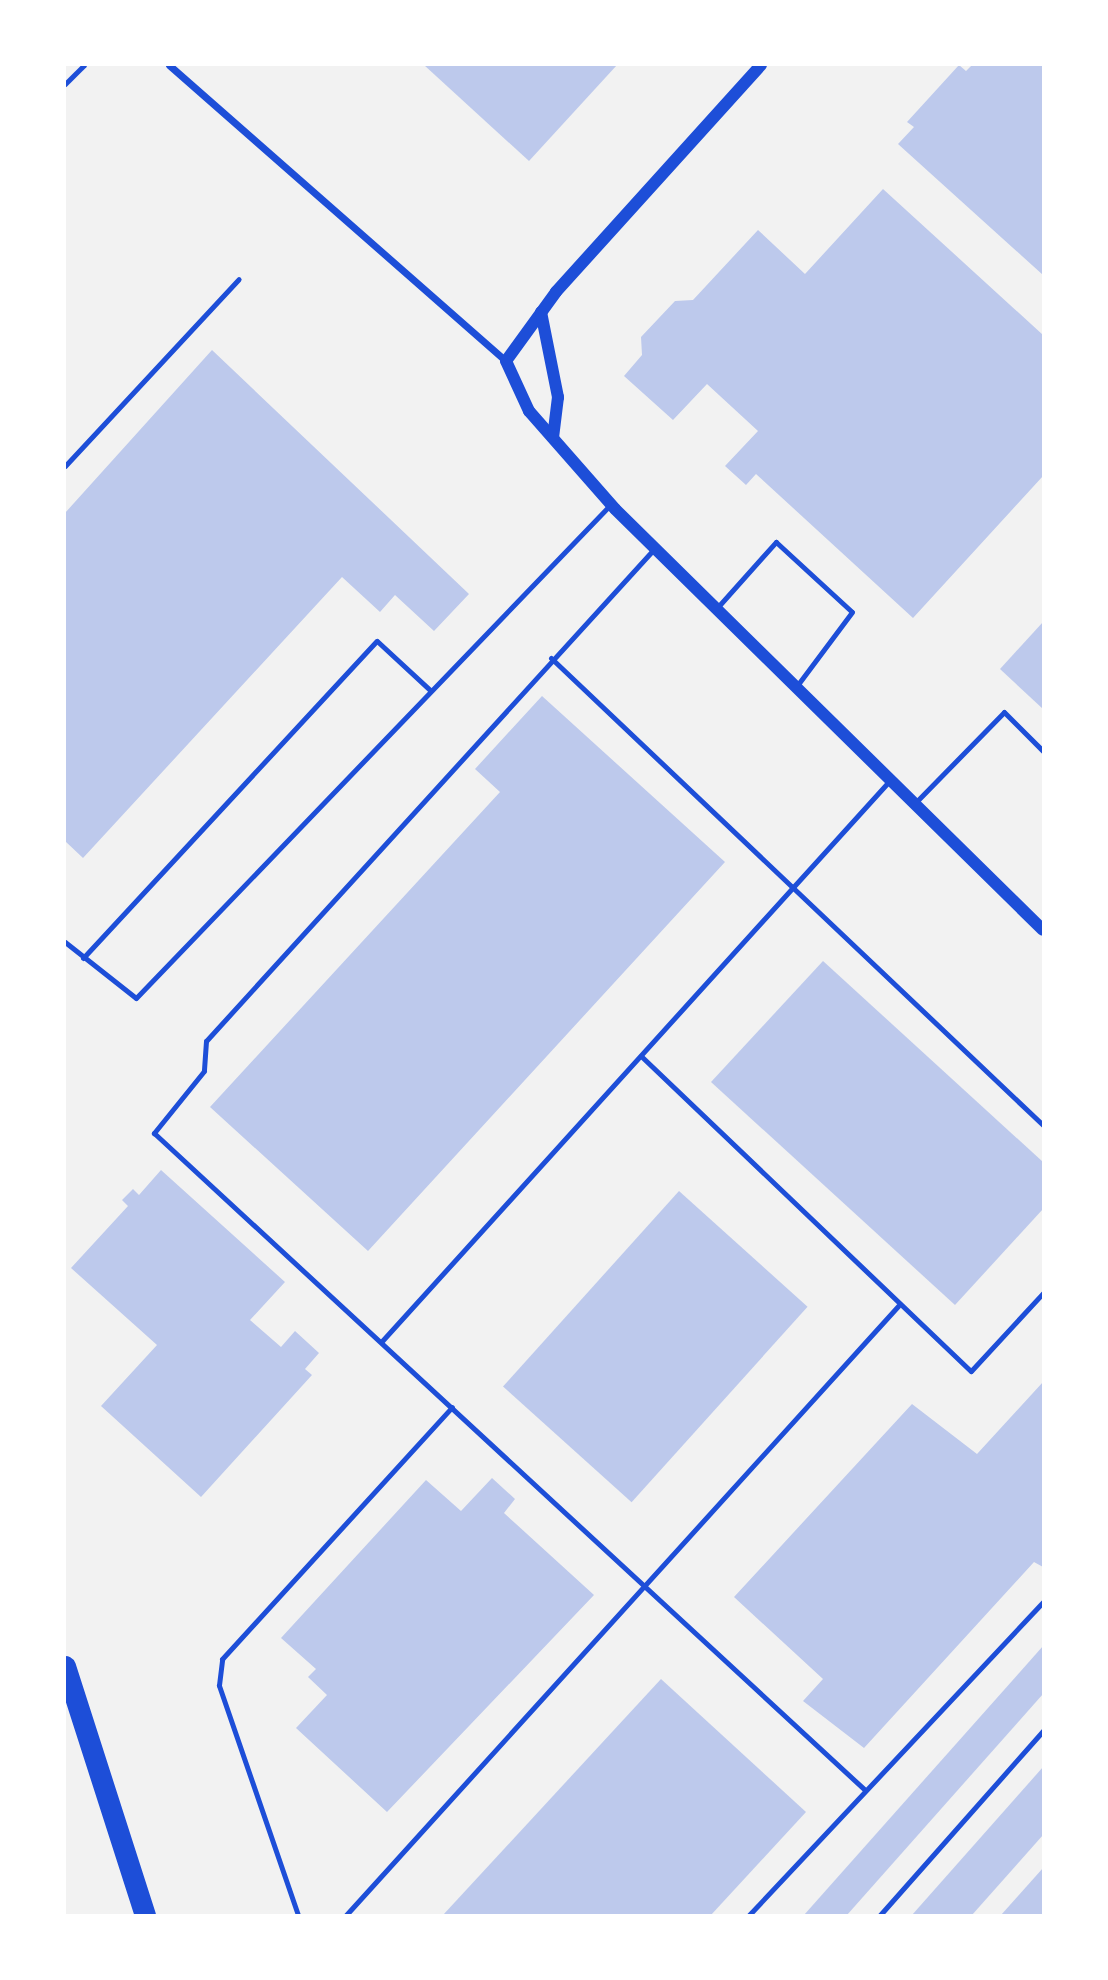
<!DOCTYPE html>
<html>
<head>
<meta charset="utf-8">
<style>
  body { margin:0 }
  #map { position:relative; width:1108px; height:1980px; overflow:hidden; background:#f2f2f2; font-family:Barlow,sans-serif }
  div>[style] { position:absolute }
  .building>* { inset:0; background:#bdc9ec; transform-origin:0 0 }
  .service>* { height:5px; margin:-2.5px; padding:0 2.5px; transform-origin:2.5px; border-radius:2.5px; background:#1d4ed8 }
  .minor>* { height:7px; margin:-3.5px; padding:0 3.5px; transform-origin:3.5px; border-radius:3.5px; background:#1d4ed8 }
  .tertiary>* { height:12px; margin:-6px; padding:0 6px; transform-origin:6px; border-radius:6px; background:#1d4ed8 }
  .motorway>* { height:21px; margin:-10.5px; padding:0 10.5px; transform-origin:10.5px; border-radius:10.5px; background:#1d4ed8 }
  span { translate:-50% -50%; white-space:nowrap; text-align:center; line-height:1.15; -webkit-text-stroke:7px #fff; paint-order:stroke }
  .frame { position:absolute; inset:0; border:66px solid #fff; pointer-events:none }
</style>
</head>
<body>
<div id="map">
  <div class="building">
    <div style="clip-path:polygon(424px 65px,617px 65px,529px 161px)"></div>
    <div style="clip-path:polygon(959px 65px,966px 71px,972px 65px,1043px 65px,1043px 275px,898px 144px,914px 127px,907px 122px)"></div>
    <div style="clip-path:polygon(883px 189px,1043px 335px,1043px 476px,913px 618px,756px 474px,746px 485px,725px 466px,758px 431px,707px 384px,673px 420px,624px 376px,642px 355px,641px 337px,675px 301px,693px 300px,758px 230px,805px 274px)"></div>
    <div style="clip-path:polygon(212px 350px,469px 594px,434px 631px,395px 595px,380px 612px,342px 577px,83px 858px,65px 841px,65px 513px)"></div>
    <div style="clip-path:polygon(1043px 622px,1043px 709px,1000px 669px)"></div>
    <div style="clip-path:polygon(542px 696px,725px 862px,368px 1251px,210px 1107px,500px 792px,475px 769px)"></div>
    <div style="clip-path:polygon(823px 961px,1043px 1162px,1043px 1209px,955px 1305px,711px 1082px)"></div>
    <div style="clip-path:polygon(161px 1170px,285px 1282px,250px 1320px,281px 1347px,295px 1331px,319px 1353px,305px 1369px,312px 1375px,201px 1497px,101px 1406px,157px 1345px,71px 1268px,128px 1206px,122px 1200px,133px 1189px,139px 1195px)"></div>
    <div style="left:679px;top:1191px;width:173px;height:263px;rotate:42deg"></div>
    <div style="clip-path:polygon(1043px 1382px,1043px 1567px,1034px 1562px,864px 1748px,803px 1701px,823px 1679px,734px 1597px,912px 1404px,977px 1454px)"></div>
    <div style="clip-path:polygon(492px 1478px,515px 1499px,504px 1513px,594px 1595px,387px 1812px,296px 1728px,327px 1695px,308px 1677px,316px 1669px,281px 1638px,426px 1480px,461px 1511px)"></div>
    <div style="clip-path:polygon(1043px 1646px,1043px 1694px,847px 1915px,804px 1915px)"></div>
    <div style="clip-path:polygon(661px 1679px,806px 1812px,711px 1915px,443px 1915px)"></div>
    <div style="clip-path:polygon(1043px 1767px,1043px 1835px,972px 1915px,912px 1915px)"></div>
    <div style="clip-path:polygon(1043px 1868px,1043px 1915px,1001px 1915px)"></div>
  </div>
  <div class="service">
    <div style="left:65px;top:84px;width:27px;rotate:-45deg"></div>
    <div style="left:65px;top:466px;width:255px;rotate:-47.1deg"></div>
    <div style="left:654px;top:549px;width:665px;rotate:132.32deg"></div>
    <div style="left:206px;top:1041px;width:30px;rotate:94deg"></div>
    <div style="left:204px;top:1071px;width:80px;rotate:128.9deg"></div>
    <div style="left:154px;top:1133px;width:968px;rotate:42.74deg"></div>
    <div style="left:716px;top:609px;width:90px;rotate:-48.2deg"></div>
    <div style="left:776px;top:542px;width:103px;rotate:42.6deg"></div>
    <div style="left:852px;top:612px;width:94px;rotate:126.7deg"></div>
    <div style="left:551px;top:658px;width:678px;rotate:43.51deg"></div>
    <div style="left:915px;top:803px;width:127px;rotate:-45.6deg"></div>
    <div style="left:1004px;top:712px;width:55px;rotate:45deg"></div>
    <div style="left:65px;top:942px;width:90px;rotate:38.3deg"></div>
    <div style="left:136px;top:998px;width:685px;rotate:-46.12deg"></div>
    <div style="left:83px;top:958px;width:432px;rotate:-47.2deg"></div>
    <div style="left:377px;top:641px;width:72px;rotate:42.8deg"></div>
    <div style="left:641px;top:1056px;width:456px;rotate:43.7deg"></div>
    <div style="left:971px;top:1371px;width:106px;rotate:-47.3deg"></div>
    <div style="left:382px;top:1341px;width:758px;rotate:-47.83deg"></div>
    <div style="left:298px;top:1915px;width:243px;rotate:-109deg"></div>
    <div style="left:219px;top:1685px;width:26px;rotate:-83deg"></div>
    <div style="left:222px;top:1659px;width:341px;rotate:-47.6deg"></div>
    <div style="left:346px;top:1915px;width:822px;rotate:-47.81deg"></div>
    <div style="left:749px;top:1915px;width:429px;rotate:-46.8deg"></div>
    <div style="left:880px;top:1915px;width:246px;rotate:-48.5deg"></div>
  </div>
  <div class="minor">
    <div style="left:169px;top:65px;width:449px;rotate:41.3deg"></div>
  </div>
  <div class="tertiary">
    <div style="left:761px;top:65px;width:306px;rotate:132.1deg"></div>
    <div style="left:556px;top:292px;width:85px;rotate:125.9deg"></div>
    <div style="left:506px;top:361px;width:55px;rotate:65.3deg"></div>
    <div style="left:529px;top:411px;width:130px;rotate:48.7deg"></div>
    <div style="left:615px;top:509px;width:600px;rotate:44.53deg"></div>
    <div style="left:541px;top:312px;width:87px;rotate:78.7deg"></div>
    <div style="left:558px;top:397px;width:41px;rotate:97deg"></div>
  </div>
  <div class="motorway">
    <div style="left:65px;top:1666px;width:262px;rotate:72.2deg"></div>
  </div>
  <div class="frame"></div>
</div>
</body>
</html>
